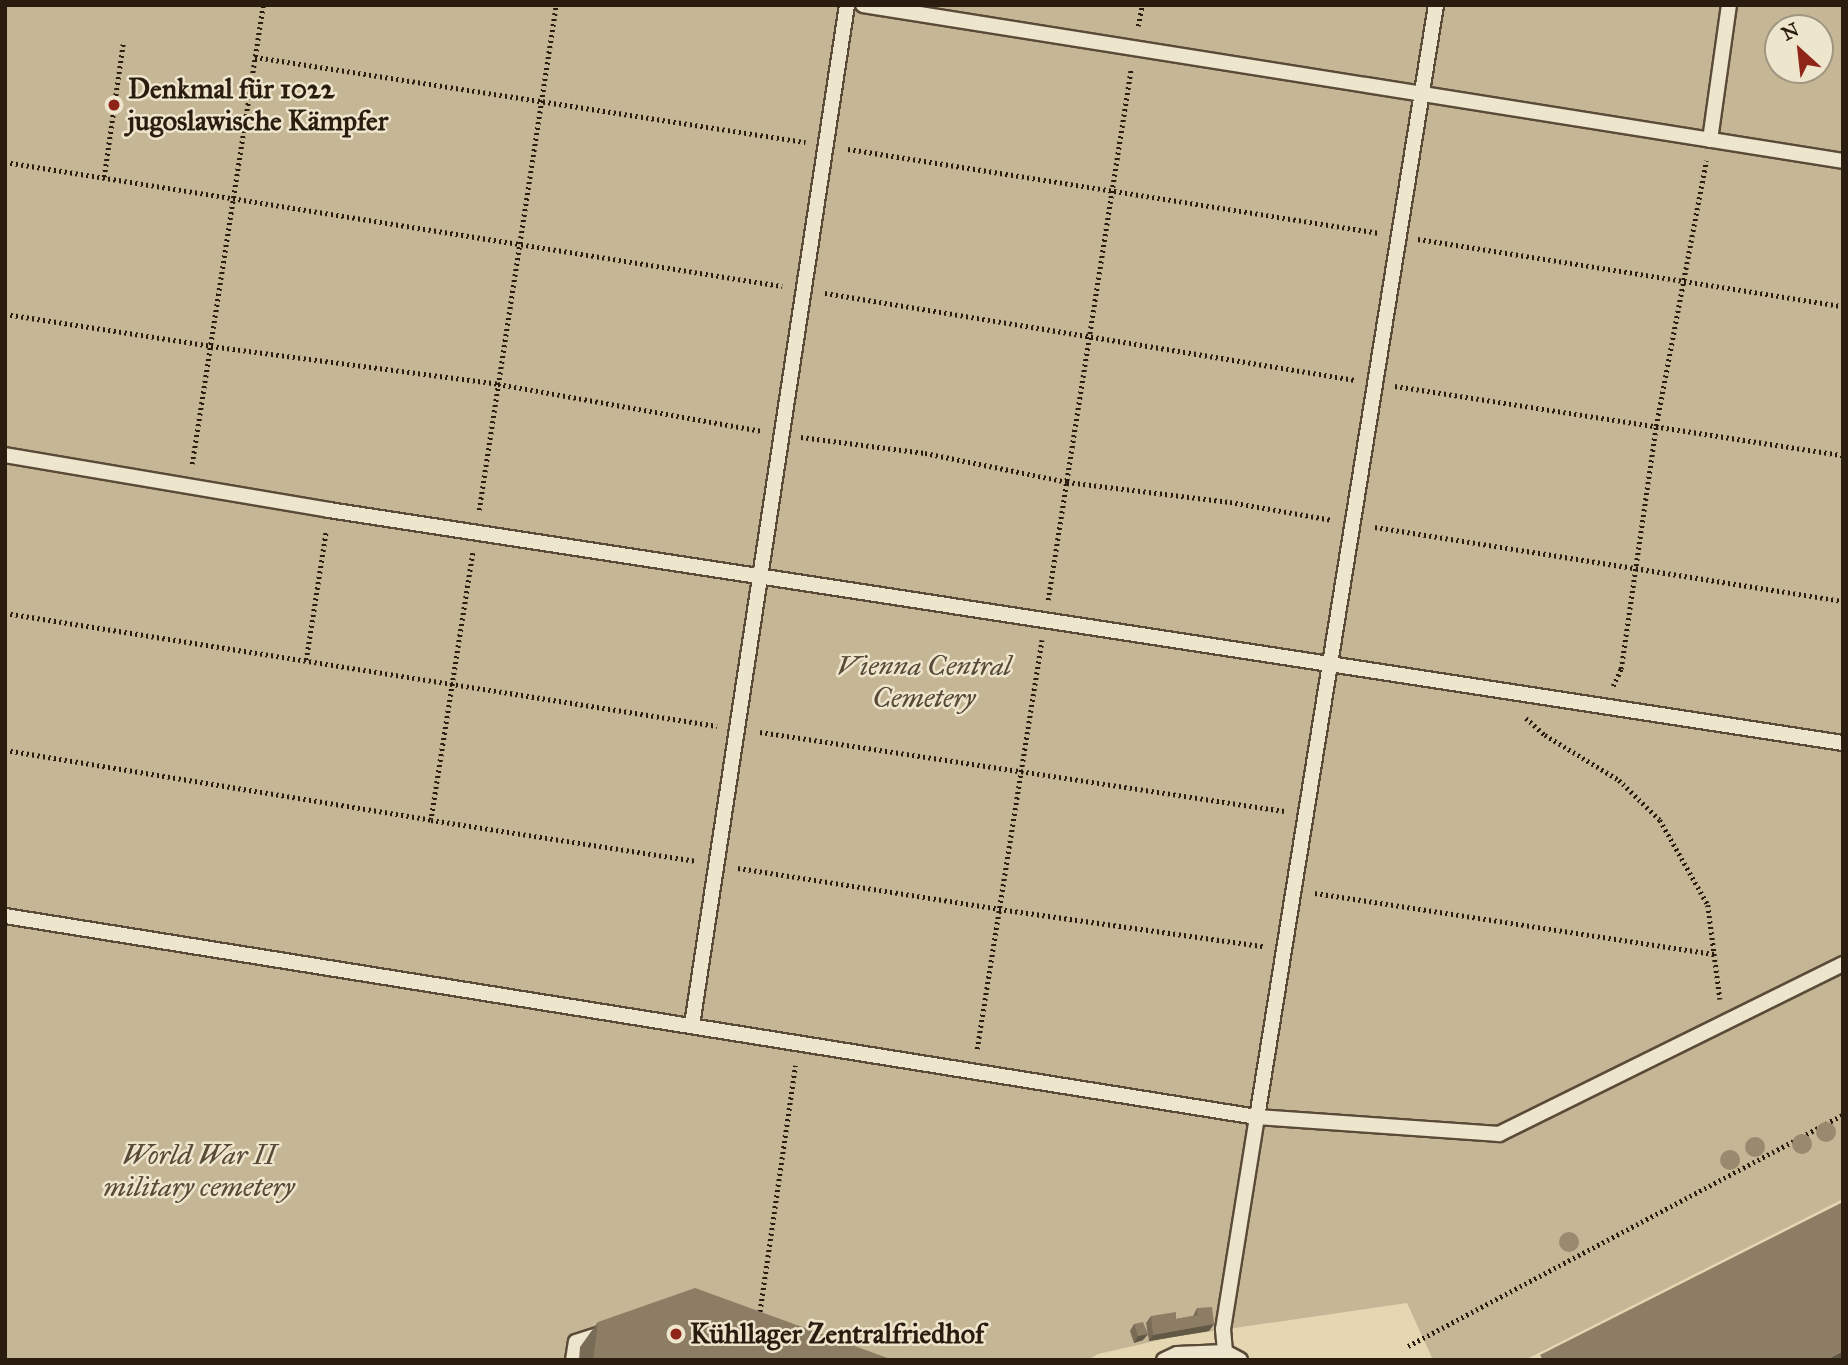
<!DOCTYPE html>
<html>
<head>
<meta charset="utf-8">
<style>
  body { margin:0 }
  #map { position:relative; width:1848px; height:1365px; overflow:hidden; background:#e5d7b2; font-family:"IM FELL Great Primer",serif }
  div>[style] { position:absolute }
  .green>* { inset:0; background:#c5b796 }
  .path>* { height:4.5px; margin-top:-2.25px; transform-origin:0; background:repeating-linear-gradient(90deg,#2b1c10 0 2px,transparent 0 5.5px) }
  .roads { filter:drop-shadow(2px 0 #5a4b38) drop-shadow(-2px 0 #5a4b38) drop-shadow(0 2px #5a4b38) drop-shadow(0 -2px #5a4b38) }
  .lane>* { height:14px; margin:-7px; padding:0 7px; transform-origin:7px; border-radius:7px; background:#eee5cd }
  .trees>* { width:20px; height:20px; margin:-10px; border-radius:50%; background:#98896f }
  .wall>* { inset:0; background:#786c56 }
  .shaded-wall>* { inset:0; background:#625846 }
  .building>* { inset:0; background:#8c7d64 }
  .dots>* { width:19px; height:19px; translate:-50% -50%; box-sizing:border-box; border:4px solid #eee5cd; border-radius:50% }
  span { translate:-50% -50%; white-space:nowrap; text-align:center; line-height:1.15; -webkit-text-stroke:5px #eee5cd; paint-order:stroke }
  .poi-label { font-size:28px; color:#2b1c10; font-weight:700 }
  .left { translate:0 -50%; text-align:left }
  .park-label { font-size:28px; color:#594a38; font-style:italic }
  .frame { position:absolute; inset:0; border:7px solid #2b1c10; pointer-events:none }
  .north { position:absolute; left:1764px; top:14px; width:70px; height:70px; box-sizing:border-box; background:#eee5cd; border:2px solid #a09581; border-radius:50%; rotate:333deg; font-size:19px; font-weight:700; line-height:28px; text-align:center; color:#2b1c10 }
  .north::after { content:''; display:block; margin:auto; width:24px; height:32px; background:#8f2418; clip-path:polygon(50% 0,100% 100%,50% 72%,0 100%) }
</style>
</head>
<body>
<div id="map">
  <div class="green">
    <div style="clip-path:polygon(evenodd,5px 5px,1843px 5px,1843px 1199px,1525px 1360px,1433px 1360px,1407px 1303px,1173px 1337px,1098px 1354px,1088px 1360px,5px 1360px,5px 5px,1778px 28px,1820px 28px,1820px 70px,1778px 70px,1778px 28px)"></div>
  </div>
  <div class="path">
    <div style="left:1138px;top:26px;width:21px;rotate:-79deg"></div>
    <div style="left:255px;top:57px;width:557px;rotate:8.79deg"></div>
    <div style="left:848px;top:149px;width:538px;rotate:8.99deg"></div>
    <div style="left:5px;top:162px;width:787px;rotate:9.07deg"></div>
    <div style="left:104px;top:177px;width:134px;rotate:-81.9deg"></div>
    <div style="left:1418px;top:239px;width:430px;rotate:9deg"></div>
    <div style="left:825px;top:293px;width:537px;rotate:9.32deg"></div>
    <div style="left:5px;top:314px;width:208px;rotate:8.8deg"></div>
    <div style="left:211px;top:346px;width:290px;rotate:7.5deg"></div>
    <div style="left:498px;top:384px;width:268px;rotate:10.1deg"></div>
    <div style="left:1395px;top:386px;width:453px;rotate:8.8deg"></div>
    <div style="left:801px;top:437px;width:125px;rotate:7.4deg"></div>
    <div style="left:925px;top:453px;width:145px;rotate:11.5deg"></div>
    <div style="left:1067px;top:482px;width:164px;rotate:7deg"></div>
    <div style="left:1230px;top:502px;width:104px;rotate:10deg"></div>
    <div style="left:192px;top:464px;width:464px;rotate:-81.2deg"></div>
    <div style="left:479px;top:510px;width:511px;rotate:-81.33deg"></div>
    <div style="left:1375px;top:527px;width:474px;rotate:9deg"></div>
    <div style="left:473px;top:553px;width:270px;rotate:98.9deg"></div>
    <div style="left:431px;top:820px;width:267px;rotate:8.8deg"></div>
    <div style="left:1048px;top:600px;width:537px;rotate:-81.12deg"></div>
    <div style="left:5px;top:613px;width:721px;rotate:9.02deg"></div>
    <div style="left:306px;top:660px;width:131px;rotate:-81.2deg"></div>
    <div style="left:1613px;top:686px;width:19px;rotate:-65deg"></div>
    <div style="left:1621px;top:669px;width:246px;rotate:-81.8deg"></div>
    <div style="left:1656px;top:426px;width:270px;rotate:-79.3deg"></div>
    <div style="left:1526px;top:718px;width:25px;rotate:42deg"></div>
    <div style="left:1545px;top:735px;width:87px;rotate:31.3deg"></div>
    <div style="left:1619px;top:780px;width:57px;rotate:44.3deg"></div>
    <div style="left:1660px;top:820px;width:98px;rotate:60.5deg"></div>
    <div style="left:1708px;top:905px;width:95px;rotate:82.7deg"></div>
    <div style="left:760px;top:732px;width:530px;rotate:8.57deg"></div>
    <div style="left:5px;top:750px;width:432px;rotate:9.3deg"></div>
    <div style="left:738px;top:868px;width:264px;rotate:8.9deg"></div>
    <div style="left:999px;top:909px;width:267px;rotate:8deg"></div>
    <div style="left:1315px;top:893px;width:405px;rotate:8.7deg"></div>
    <div style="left:977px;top:1049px;width:414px;rotate:-81deg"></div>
    <div style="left:759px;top:1317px;width:254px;rotate:-81.8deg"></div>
    <div style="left:1408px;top:1346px;width:493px;rotate:-28deg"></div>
  </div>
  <div class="roads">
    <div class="lane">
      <div style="left:863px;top:5px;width:992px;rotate:9.04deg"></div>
      <div style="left:1436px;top:5px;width:1126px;rotate:99.14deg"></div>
      <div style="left:1257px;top:1117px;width:243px;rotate:4deg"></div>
      <div style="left:1499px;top:1134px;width:384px;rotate:-26.3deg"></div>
      <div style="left:1710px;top:140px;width:136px;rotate:-82deg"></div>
      <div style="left:5px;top:455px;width:329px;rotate:9.6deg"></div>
      <div style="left:329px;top:510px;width:1532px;rotate:8.75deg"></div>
      <div style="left:5px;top:916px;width:1268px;rotate:9.12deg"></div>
      <div style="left:1257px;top:1117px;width:215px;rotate:99.1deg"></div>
      <div style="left:1223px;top:1329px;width:23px;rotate:85deg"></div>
      <div style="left:692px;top:1025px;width:1032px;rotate:-81.36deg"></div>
      <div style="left:573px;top:1360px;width:18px;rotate:-81deg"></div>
      <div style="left:576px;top:1342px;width:28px;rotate:-18deg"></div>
      <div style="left:1164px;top:1360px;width:14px;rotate:-25deg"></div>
      <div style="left:1177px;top:1354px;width:48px;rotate:-2.4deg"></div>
      <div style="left:1225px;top:1352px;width:17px;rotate:28deg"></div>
    </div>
  </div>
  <div class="trees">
    <div style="left:1826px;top:1132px"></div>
    <div style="left:1802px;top:1144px"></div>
    <div style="left:1755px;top:1147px"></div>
    <div style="left:1730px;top:1160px"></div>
    <div style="left:1569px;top:1242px"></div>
  </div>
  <div class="wall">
    <div style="clip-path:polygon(1197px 1308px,1214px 1324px,1209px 1331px,1149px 1341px,1146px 1323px,1151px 1316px,1176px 1319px,1193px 1316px)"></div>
    <div style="clip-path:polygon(598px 1322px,893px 1360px,579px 1360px,580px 1347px)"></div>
    <div style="clip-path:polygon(1134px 1324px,1148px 1334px,1143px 1340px,1134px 1343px,1130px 1331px)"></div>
  </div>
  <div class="shaded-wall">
    <div style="clip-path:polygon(1214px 1324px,1209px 1331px,1149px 1341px,1153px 1335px)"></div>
    <div style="clip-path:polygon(1148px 1334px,1143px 1340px,1134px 1343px,1138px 1336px)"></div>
    <div style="clip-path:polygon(1843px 1351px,1843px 1360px,1826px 1360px)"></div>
  </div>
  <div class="building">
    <div style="clip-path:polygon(1843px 1202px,1843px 1351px,1826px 1360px,1543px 1360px,1540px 1355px)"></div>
    <div style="clip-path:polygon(695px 1288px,893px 1360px,593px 1360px,598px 1322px)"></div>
    <div style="clip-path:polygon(1212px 1307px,1214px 1324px,1153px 1335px,1151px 1316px,1176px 1312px,1176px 1319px,1198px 1315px,1197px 1308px)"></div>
    <div style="clip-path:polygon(1143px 1322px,1148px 1334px,1138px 1336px,1134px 1324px)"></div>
  </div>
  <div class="dots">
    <div style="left:114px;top:105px;background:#8f2418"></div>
    <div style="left:676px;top:1334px;background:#8f2418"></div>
  </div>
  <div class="poi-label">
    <span class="left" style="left:128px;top:105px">Denkmal für 1022<br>jugoslawische Kämpfer</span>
    <span class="left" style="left:690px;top:1334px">Kühllager Zentralfriedhof</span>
  </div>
  <div class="park-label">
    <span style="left:924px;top:682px">Vienna Central<br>Cemetery</span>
    <span style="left:199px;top:1171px">World War II<br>military cemetery</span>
  </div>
  <div class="frame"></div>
  <div class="north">N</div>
</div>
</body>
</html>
